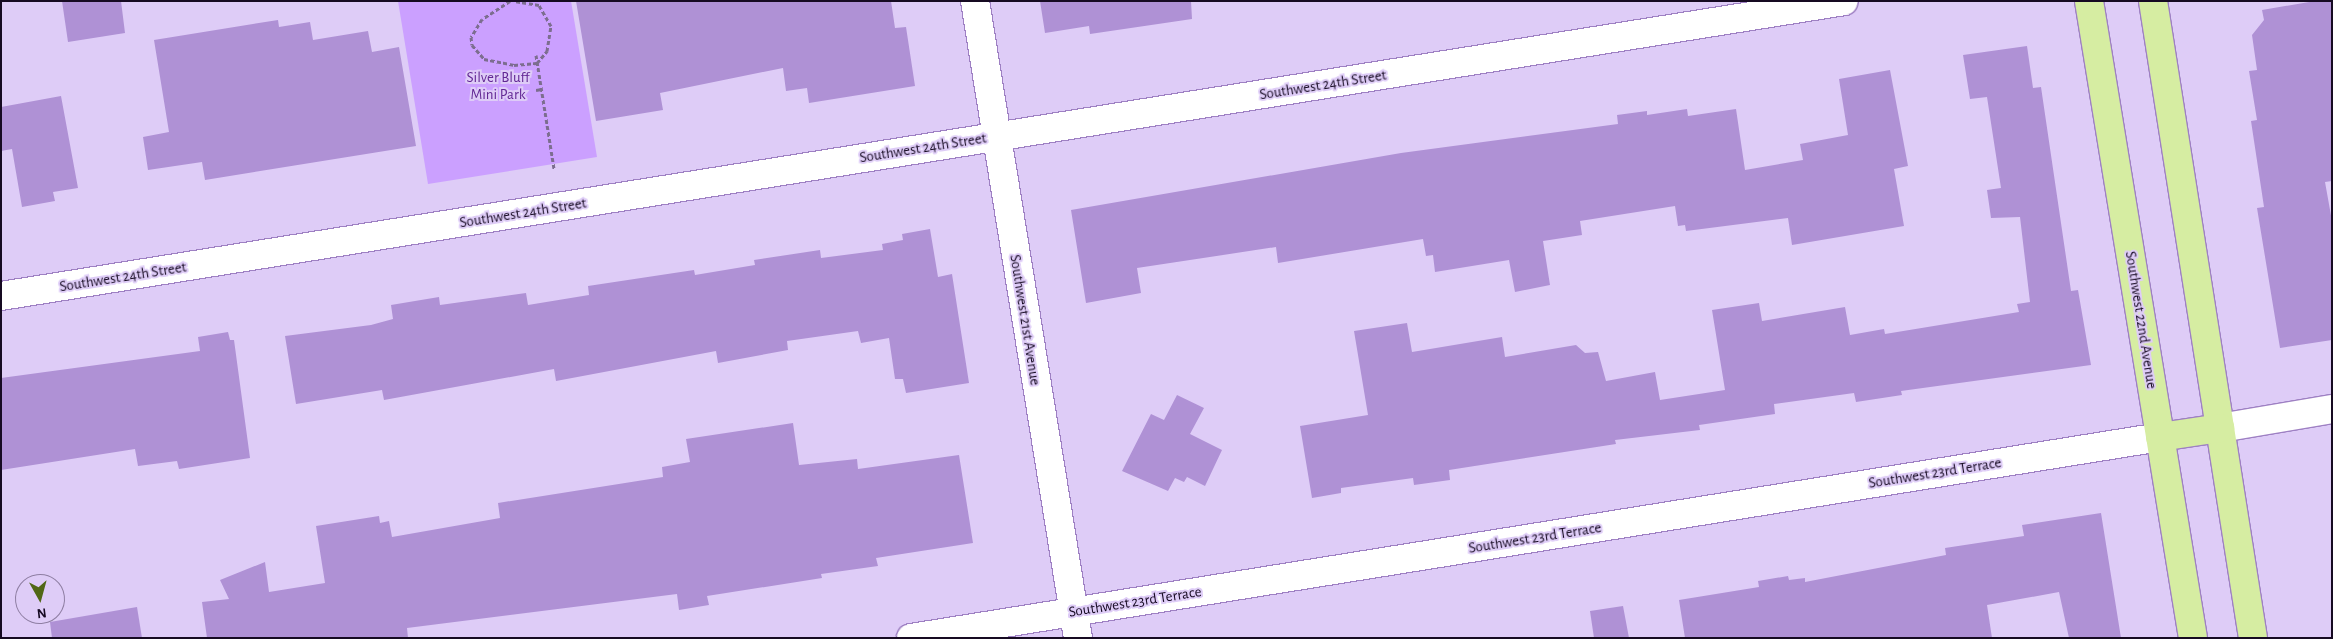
<!DOCTYPE html>
<html>
<head>
<meta charset="utf-8">
<style>
  body { margin:0 }
  #map { position:relative; width:2333px; height:639px; overflow:hidden; background:#deccf7; font-family:"Alegreya Sans",sans-serif }
  div>[style] { position:absolute }
  .green>* { inset:0; background:#cba0ff }
  .building>* { inset:0; background:#af91d5 }
  .path>* { height:3px; margin-top:-1.5px; transform-origin:0; background:repeating-linear-gradient(90deg,#7c6d8f 0 4px,transparent 0 6.5px) }
  .roads { filter:drop-shadow(1px 0 #9e80c3) drop-shadow(-1px 0 #9e80c3) drop-shadow(0 1px #9e80c3) drop-shadow(0 -1px #9e80c3) }
  .minor>* { height:28px; margin:-14px; padding:0 14px; transform-origin:14px; border-radius:14px; background:#fff }
  .major>* { height:28px; margin:-14px; padding:0 14px; transform-origin:14px; border-radius:14px; background:#d6eda2 }
  span { translate:-50% -50%; white-space:nowrap; text-align:center; line-height:1.15; -webkit-text-stroke:4px #deccf7; paint-order:stroke }
  .park-label { font-size:15px; color:#622794 }
  .street-label { font-size:15px; color:#160a22 }
  .frame { position:absolute; inset:0; border:2px solid #160a22; pointer-events:none }
  .north { position:absolute; left:15px; top:574px; width:50px; height:50px; box-sizing:border-box; background:#deccf7; border:1px solid #8e7ea2; border-radius:50%; rotate:173deg; font-size:14px; font-weight:700; line-height:20px; text-align:center; color:#160a22 }
  .north::after { content:''; display:block; margin:auto; width:18px; height:22px; background:#516716; clip-path:polygon(50% 0,100% 100%,50% 72%,0 100%) }
</style>
</head>
<body>
<div id="map">
  <div class="green">
    <div style="clip-path:polygon(398px 1px,571px 1px,597px 157px,428px 184px)"></div>
  </div>
  <div class="building">
    <div style="clip-path:polygon(62px 1px,121px 1px,125px 33px,68px 42px)"></div>
    <div style="clip-path:polygon(576px 1px,891px 1px,895px 28px,906px 27px,915px 86px,809px 103px,807px 88px,786px 91px,783px 68px,660px 93px,663px 110px,596px 121px)"></div>
    <div style="clip-path:polygon(1040px 1px,1191px 1px,1192px 19px,1090px 34px,1089px 26px,1045px 33px)"></div>
    <div style="clip-path:polygon(2315px 1px,2332px 1px,2332px 181px,2325px 182px,2332px 221px,2332px 340px,2280px 348px,2257px 208px,2264px 207px,2251px 121px,2257px 120px,2249px 71px,2257px 70px,2252px 35px,2264px 20px,2262px 10px)"></div>
    <div style="clip-path:polygon(278px 20px,279px 27px,310px 22px,313px 40px,368px 31px,372px 52px,399px 47px,416px 146px,205px 180px,202px 162px,148px 170px,143px 137px,169px 132px,154px 40px)"></div>
    <div style="clip-path:polygon(2027px 46px,2033px 88px,2041px 87px,2071px 291px,2078px 290px,2091px 365px,1901px 391px,1902px 395px,1856px 402px,1854px 393px,1774px 404px,1775px 414px,1699px 425px,1700px 430px,1615px 440px,1616px 444px,1449px 470px,1450px 480px,1414px 485px,1413px 478px,1341px 488px,1341px 493px,1312px 498px,1300px 426px,1368px 415px,1354px 331px,1407px 323px,1412px 352px,1502px 337px,1505px 357px,1576px 345px,1585px 353px,1598px 352px,1606px 381px,1655px 372px,1660px 400px,1725px 390px,1712px 310px,1759px 303px,1762px 321px,1845px 307px,1850px 335px,1884px 329px,1885px 334px,2019px 312px,2017px 304px,2030px 302px,2020px 217px,1991px 218px,1987px 190px,2001px 188px,1987px 97px,1970px 99px,1963px 55px)"></div>
    <div style="clip-path:polygon(1890px 70px,1908px 166px,1894px 169px,1904px 226px,1792px 245px,1788px 218px,1686px 231px,1685px 225px,1678px 226px,1675px 206px,1580px 221px,1582px 235px,1543px 241px,1550px 285px,1515px 292px,1509px 260px,1435px 272px,1433px 255px,1426px 256px,1423px 239px,1278px 263px,1276px 247px,1137px 268px,1141px 293px,1086px 303px,1071px 210px,1401px 153px,1618px 124px,1617px 115px,1647px 111px,1647px 115px,1687px 109px,1688px 116px,1736px 109px,1745px 170px,1803px 160px,1800px 144px,1848px 135px,1839px 79px)"></div>
    <div style="clip-path:polygon(61px 96px,78px 188px,53px 192px,55px 201px,22px 207px,12px 149px,1px 151px,1px 107px)"></div>
    <div style="clip-path:polygon(930px 229px,938px 277px,952px 274px,969px 383px,906px 393px,903px 379px,895px 379px,889px 338px,861px 343px,858px 331px,787px 341px,788px 350px,718px 363px,716px 351px,556px 381px,554px 369px,384px 400px,382px 390px,296px 404px,285px 336px,371px 325px,393px 319px,391px 305px,439px 297px,440px 305px,526px 293px,528px 305px,589px 295px,588px 286px,694px 270px,695px 275px,755px 265px,754px 260px,820px 250px,821px 258px,883px 250px,882px 244px,903px 240px,902px 234px)"></div>
    <div style="clip-path:polygon(228px 332px,230px 340px,234px 340px,250px 458px,179px 469px,177px 461px,138px 466px,135px 449px,1px 470px,1px 378px,200px 351px,198px 337px)"></div>
    <div style="clip-path:polygon(1177px 395px,1204px 408px,1190px 434px,1222px 450px,1205px 486px,1187px 477px,1184px 482px,1175px 478px,1168px 491px,1122px 471px,1151px 414px,1164px 420px)"></div>
    <div style="clip-path:polygon(793px 423px,799px 465px,857px 459px,858px 469px,959px 455px,973px 543px,876px 558px,878px 566px,821px 574px,822px 578px,707px 596px,709px 605px,679px 610px,677px 594px,407px 628px,408px 638px,207px 638px,202px 602px,229px 599px,220px 580px,265px 562px,269px 592px,325px 583px,316px 526px,379px 516px,380px 523px,389px 521px,392px 537px,500px 518px,498px 503px,663px 477px,662px 467px,690px 462px,686px 439px)"></div>
    <div style="clip-path:polygon(2101px 513px,2121px 638px,2069px 638px,2059px 592px,1987px 605px,1992px 638px,1685px 638px,1679px 600px,1759px 587px,1758px 581px,1788px 576px,1789px 580px,1805px 578px,1805px 582px,1946px 555px,1945px 548px,2024px 536px,2022px 525px)"></div>
    <div style="clip-path:polygon(1623px 606px,1629px 638px,1594px 638px,1590px 611px)"></div>
    <div style="clip-path:polygon(137px 607px,142px 638px,52px 638px,50px 622px)"></div>
  </div>
  <div class="path">
    <div style="left:510px;top:1px;width:33px;rotate:147deg"></div>
    <div style="left:482px;top:19px;width:21px;rotate:121deg"></div>
    <div style="left:471px;top:37px;width:8px;rotate:83deg"></div>
    <div style="left:472px;top:45px;width:18px;rotate:49deg"></div>
    <div style="left:484px;top:59px;width:31px;rotate:11deg"></div>
    <div style="left:514px;top:65px;width:23px;rotate:-5deg"></div>
    <div style="left:537px;top:63px;width:16px;rotate:-50deg"></div>
    <div style="left:547px;top:51px;width:25px;rotate:-81deg"></div>
    <div style="left:551px;top:26px;width:24px;rotate:-120deg"></div>
    <div style="left:539px;top:5px;width:25px;rotate:-171deg"></div>
    <div style="left:536px;top:55px;width:115px;rotate:81deg"></div>
    <div style="left:536px;top:90px;width:6px;rotate:-9deg"></div>
  </div>
  <div class="roads">
    <div class="minor">
      <div style="left:975px;top:1px;width:645px;rotate:80.82deg"></div>
      <div style="left:1px;top:296px;width:1866px;rotate:-9.09deg"></div>
      <div style="left:2220px;top:428px;width:114px;rotate:-9.6deg"></div>
      <div style="left:911px;top:638px;width:1265px;rotate:-9.14deg"></div>
    </div>
    <div class="major">
      <div style="left:2089px;top:1px;width:645px;rotate:80.73deg"></div>
      <div style="left:2153px;top:1px;width:645px;rotate:81.08deg"></div>
      <div style="left:2160px;top:437px;width:61px;rotate:-8.5deg"></div>
    </div>
  </div>
  <div class="park-label">
    <span style="left:498px;top:86px">Silver Bluff<br>Mini Park</span>
  </div>
  <div class="street-label">
    <span style="left:1323px;top:85px;rotate:-9deg">Southwest 24th Street</span>
    <span style="left:923px;top:148px;rotate:-9deg">Southwest 24th Street</span>
    <span style="left:523px;top:213px;rotate:-9deg">Southwest 24th Street</span>
    <span style="left:123px;top:277px;rotate:-9deg">Southwest 24th Street</span>
    <span style="left:1025px;top:320px;rotate:81deg">Southwest 21st Avenue</span>
    <span style="left:2141px;top:320px;rotate:81deg">Southwest 22nd Avenue</span>
    <span style="left:1935px;top:473px;rotate:-9deg">Southwest 23rd Terrace</span>
    <span style="left:1535px;top:538px;rotate:-9deg">Southwest 23rd Terrace</span>
    <span style="left:1135px;top:602px;rotate:-9deg">Southwest 23rd Terrace</span>
  </div>
  <div class="frame"></div>
  <div class="north">N</div>
</div>
</body>
</html>
